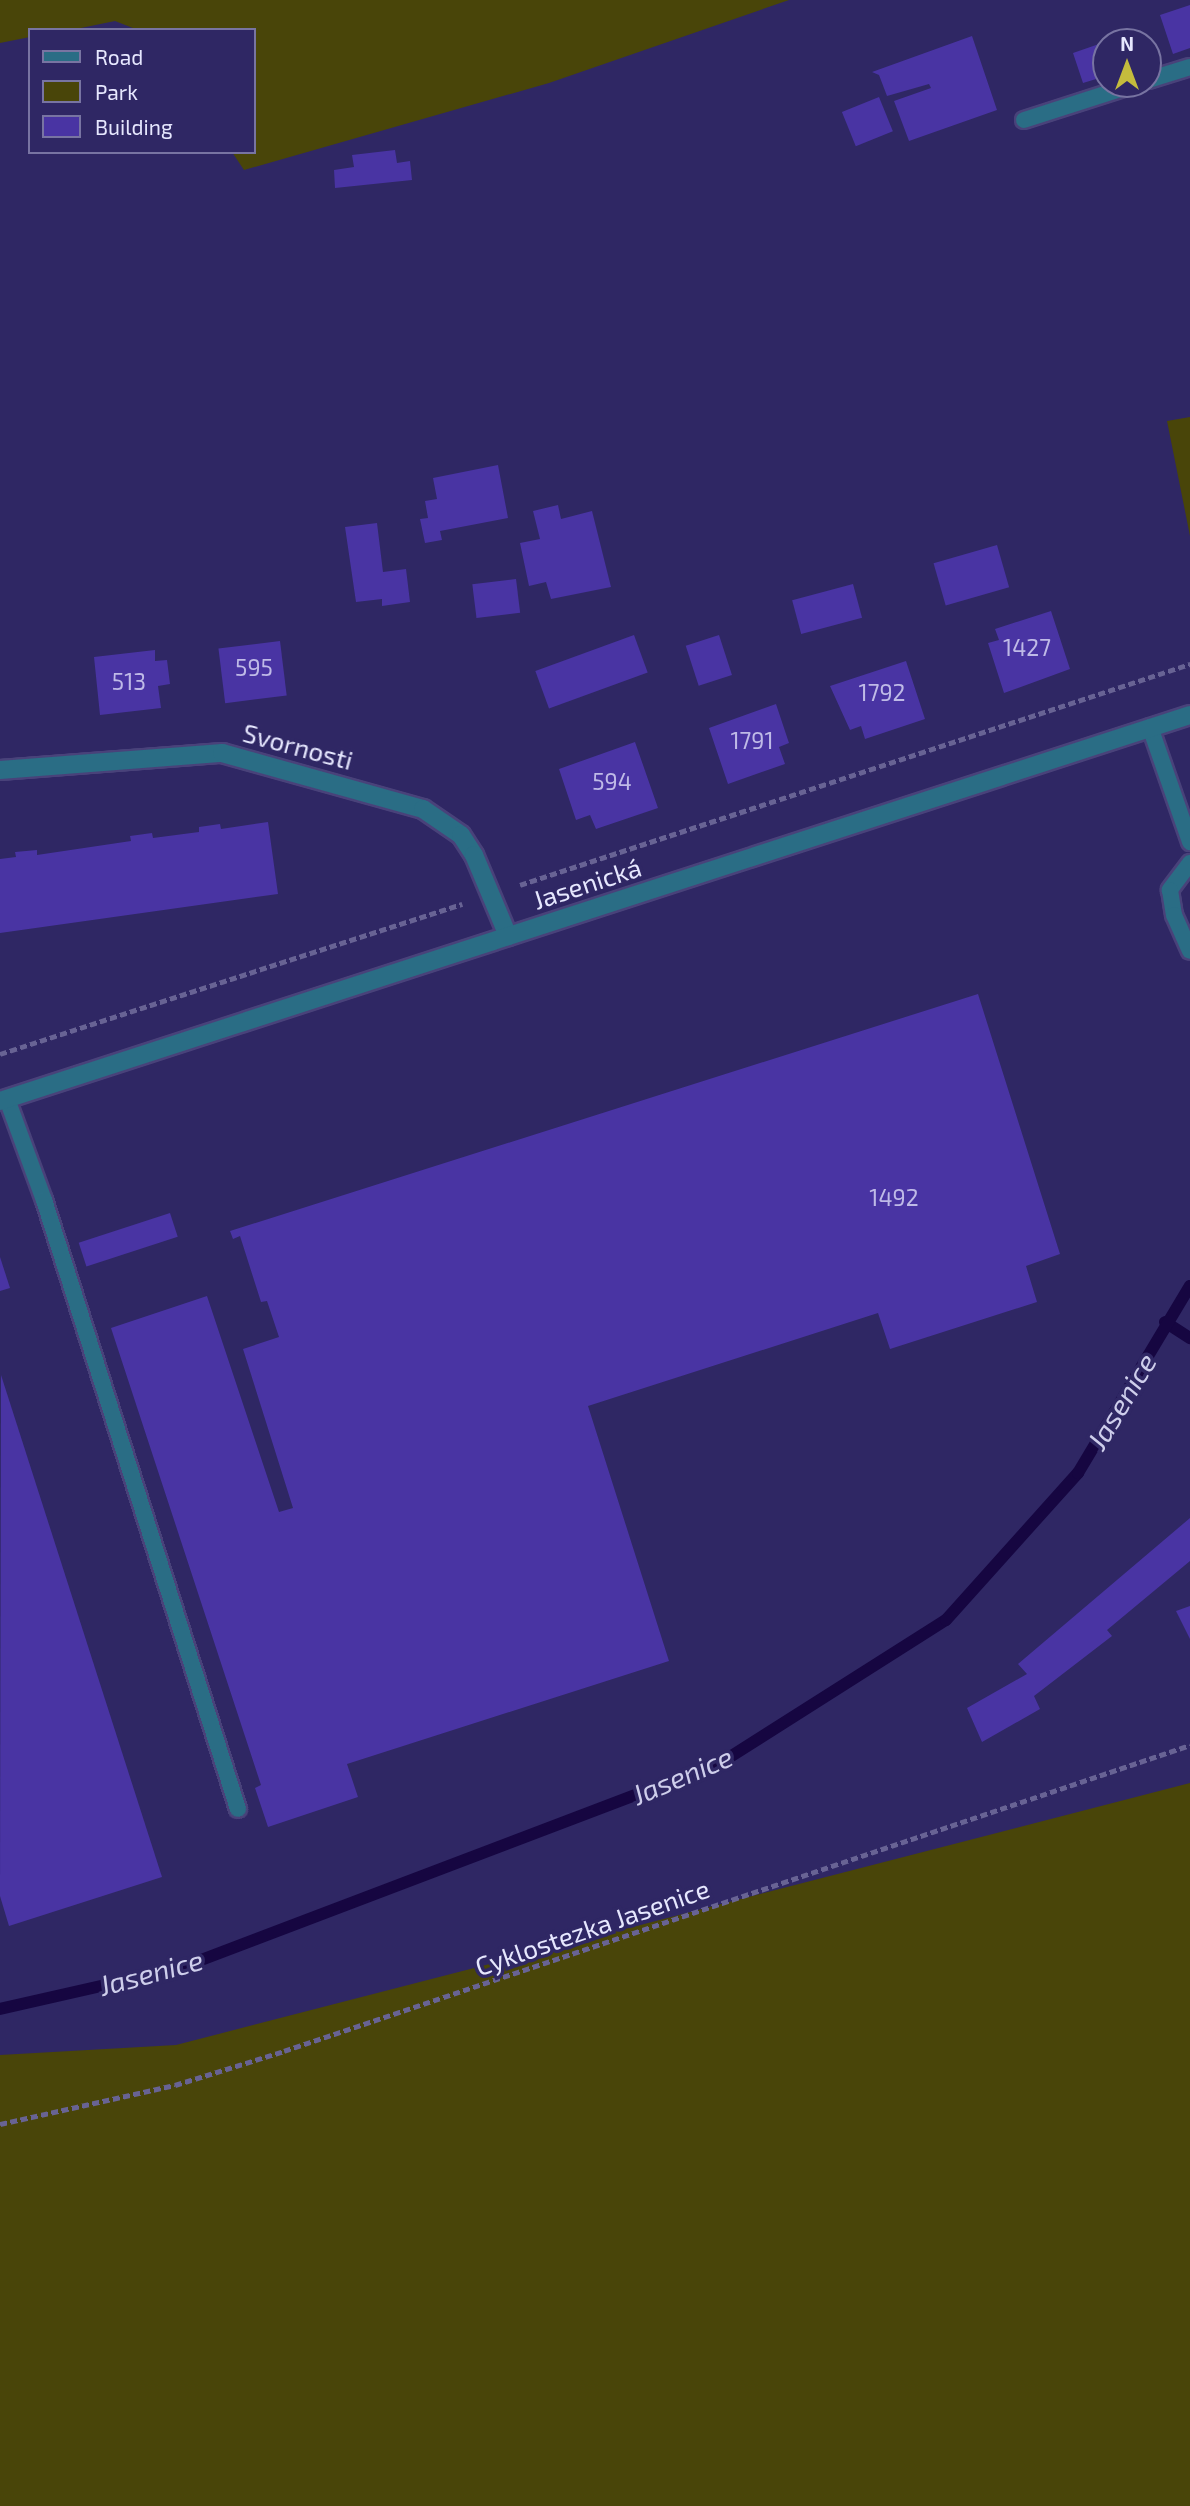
<!DOCTYPE html>
<html>
<head>
<meta charset="utf-8">
<style>
  body { margin:0 }
  #map { position:relative; width:1190px; height:2506px; overflow:hidden; background:#2f2764; font-family:"Exo 2",sans-serif }
  div>[style] { position:absolute }
  .green>* { inset:0; background:#494509 }
  .stream>* { height:12px; margin:-6px; padding:0 6px; transform-origin:6px; border-radius:6px; background:#160641 }
  .building>* { inset:0; background:#4934a3; transform-origin:0 0 }
  .path>* { height:4.5px; margin-top:-2.25px; transform-origin:0; background:repeating-linear-gradient(90deg,#686394 0 7px,transparent 0 10.5px) }
  .roads { filter:drop-shadow(2px 0 #49427a) drop-shadow(-2px 0 #49427a) drop-shadow(0 2px #49427a) drop-shadow(0 -2px #49427a) }
  .service>* { height:16px; margin:-8px; padding:0 8px; transform-origin:8px; border-radius:8px; background:#2a6d85 }
  .minor>* { height:18px; margin:-9px; padding:0 9px; transform-origin:9px; border-radius:9px; background:#2a6d85 }
  .tertiary>* { height:18px; margin:-9px; padding:0 9px; transform-origin:9px; border-radius:9px; background:#2a6d85 }
  span { translate:-50% -50%; white-space:nowrap; text-align:center; line-height:1.15; -webkit-text-stroke:7px #2f2764; paint-order:stroke }
  .number-label { font-size:23px; color:#bfbae7 }
  .number-label span { -webkit-text-stroke-width:0 }
  .street-label { font-size:26px; color:#e6e7fe }
  .water-label { font-size:28px; color:#ceceeb; font-style:italic }
  .legend { position:absolute; left:28px; top:28px; width:228px; height:126px; box-sizing:border-box; background:#2f2764; border:2px solid #7874a2; margin:0; padding:9px 12px; list-style:none; font-size:21px; color:#e6e7fe }
  .legend li { display:flex; align-items:center; gap:14px; height:35px }
  .legend b { width:35px; border:2px solid #7874a2 }
  .north { position:absolute; left:1092px; top:28px; width:70px; height:70px; box-sizing:border-box; background:#2f2764; border:2px solid #7874a2; border-radius:50%; rotate:0deg; font-size:19px; font-weight:700; line-height:28px; text-align:center; color:#e6e7fe }
  .north::after { content:''; display:block; margin:auto; width:24px; height:32px; background:#c5bc3d; clip-path:polygon(50% 0,100% 100%,50% 72%,0 100%) }
</style>
</head>
<body>
<div id="map">
  <div class="green">
    <div style="clip-path:polygon(0 0,789px 0,549px 83px,244px 170px,232px 152px,254px 152px,254px 30px,138px 30px,115px 21px,71px 30px,30px 30px,30px 37px,0 43px)"></div>
    <div style="clip-path:polygon(1190px 417px,1190px 536px,1167px 421px)"></div>
    <div style="clip-path:polygon(1190px 1783px,1190px 2506px,0 2506px,0 2055px,176px 2045px)"></div>
  </div>
  <div class="stream">
    <div style="left:1165px;top:1322px;width:30px;rotate:33deg"></div>
    <div style="left:0;top:2009px;width:185px;rotate:-12.8deg"></div>
    <div style="left:180px;top:1968px;width:580px;rotate:-20.81deg"></div>
    <div style="left:722px;top:1762px;width:265px;rotate:-32.4deg"></div>
    <div style="left:946px;top:1620px;width:198px;rotate:-48.1deg"></div>
    <div style="left:1078px;top:1473px;width:218px;rotate:-59.1deg"></div>
  </div>
  <div class="building">
    <div style="clip-path:polygon(1190px 5px,1190px 48px,1173px 54px,1160px 15px)"></div>
    <div style="clip-path:polygon(1125px 35px,1127px 42px,1106px 42px,1106px 76px,1083px 83px,1073px 53px)"></div>
    <div style="clip-path:polygon(972px 36px,997px 110px,909px 141px,894px 101px,931px 88px,929px 84px,887px 96px,879px 75px,872px 72px)"></div>
    <div style="left:879px;top:97px;width:37px;height:40px;rotate:68deg"></div>
    <div style="clip-path:polygon(395px 150px,397px 163px,410px 161px,412px 180px,335px 188px,334px 170px,354px 167px,352px 155px)"></div>
    <div style="clip-path:polygon(498px 465px,508px 518px,440px 531px,442px 540px,425px 543px,420px 519px,428px 518px,425px 501px,437px 499px,433px 478px)"></div>
    <div style="clip-path:polygon(558px 505px,561px 519px,592px 511px,611px 587px,551px 599px,546px 582px,529px 586px,520px 543px,540px 539px,533px 511px)"></div>
    <div style="clip-path:polygon(377px 523px,383px 572px,406px 569px,410px 602px,382px 606px,382px 599px,356px 602px,345px 527px)"></div>
    <div style="left:997px;top:545px;width:44px;height:66px;rotate:74deg"></div>
    <div style="left:516px;top:579px;width:34px;height:44px;rotate:83deg"></div>
    <div style="left:853px;top:584px;width:35px;height:63px;rotate:75deg"></div>
    <div style="clip-path:polygon(1051px 611px,1070px 669px,1004px 693px,988px 643px,999px 640px,995px 629px)"></div>
    <div style="left:634px;top:635px;width:40px;height:105px;rotate:70deg"></div>
    <div style="left:719px;top:635px;width:42px;height:35px;rotate:72deg"></div>
    <div style="left:280px;top:641px;width:55px;height:62px;rotate:83deg"></div>
    <div style="clip-path:polygon(155px 650px,155px 661px,167px 660px,170px 684px,158px 686px,161px 708px,100px 715px,94px 657px)"></div>
    <div style="clip-path:polygon(906px 661px,925px 719px,865px 739px,861px 726px,850px 730px,830px 686px)"></div>
    <div style="clip-path:polygon(776px 704px,789px 743px,779px 747px,785px 764px,728px 784px,709px 728px)"></div>
    <div style="clip-path:polygon(635px 742px,658px 808px,596px 829px,590px 815px,576px 820px,559px 769px)"></div>
    <div style="clip-path:polygon(268px 822px,278px 894px,0 933px,0 859px,16px 857px,15px 852px,37px 850px,37px 855px,131px 841px,130px 836px,152px 833px,153px 838px,199px 832px,199px 827px,220px 824px,221px 829px)"></div>
    <div style="clip-path:polygon(978px 994px,1060px 1254px,1026px 1266px,1037px 1302px,890px 1349px,878px 1313px,588px 1406px,669px 1661px,347px 1764px,358px 1797px,268px 1827px,255px 1788px,261px 1785px,111px 1328px,207px 1296px,279px 1512px,293px 1508px,243px 1349px,279px 1337px,267px 1301px,261px 1302px,240px 1236px,233px 1239px,230px 1231px)"></div>
    <div style="left:170px;top:1213px;width:25px;height:96px;rotate:72deg"></div>
    <div style="clip-path:polygon(0 1257px,10px 1288px,0 1291px)"></div>
    <div style="clip-path:polygon(1px 1375px,162px 1877px,9px 1926px,0 1896px)"></div>
    <div style="clip-path:polygon(1190px 1518px,1190px 1561px,1107px 1630px,1112px 1636px,1034px 1696px,1040px 1709px,982px 1742px,967px 1708px,1027px 1674px,1018px 1664px)"></div>
    <div style="clip-path:polygon(1190px 1606px,1190px 1639px,1176px 1611px)"></div>
  </div>
  <div class="path">
    <div style="left:520px;top:885px;width:706px;rotate:-18.26deg"></div>
    <div style="left:0;top:1054px;width:486px;rotate:-18deg"></div>
    <div style="left:0;top:2124px;width:179px;rotate:-12.6deg"></div>
    <div style="left:175px;top:2085px;width:114px;rotate:-17.3deg"></div>
    <div style="left:284px;top:2051px;width:956px;rotate:-18.66deg"></div>
  </div>
  <div class="roads">
    <div class="service">
      <div style="left:1148px;top:80px;width:44px;rotate:-17.2deg"></div>
      <div style="left:1024px;top:120px;width:118px;rotate:-17.8deg"></div>
      <div style="left:1150px;top:727px;width:122px;rotate:70.8deg"></div>
      <div style="left:1190px;top:863px;width:34px;rotate:127deg"></div>
      <div style="left:1170px;top:890px;width:25px;rotate:81deg"></div>
      <div style="left:1174px;top:915px;width:39px;rotate:66deg"></div>
      <div style="left:7px;top:1099px;width:108px;rotate:69.9deg"></div>
      <div style="left:44px;top:1200px;width:639px;rotate:72.33deg"></div>
    </div>
    <div class="minor">
      <div style="left:0;top:770px;width:223px;rotate:-4.4deg"></div>
      <div style="left:222px;top:753px;width:209px;rotate:15.6deg"></div>
      <div style="left:423px;top:809px;width:46px;rotate:34.4deg"></div>
      <div style="left:461px;top:835px;width:24px;rotate:57deg"></div>
      <div style="left:474px;top:855px;width:88px;rotate:67.2deg"></div>
    </div>
    <div class="tertiary">
      <div style="left:0;top:1101px;width:1251px;rotate:-17.97deg"></div>
    </div>
  </div>
  <div class="number-label">
    <span style="left:1027px;top:647px">1427</span>
    <span style="left:254px;top:667px">595</span>
    <span style="left:129px;top:681px">513</span>
    <span style="left:882px;top:692px">1792</span>
    <span style="left:752px;top:740px">1791</span>
    <span style="left:612px;top:781px">594</span>
    <span style="left:894px;top:1197px">1492</span>
  </div>
  <div class="street-label">
    <span style="left:298px;top:746px;rotate:15deg">Svornosti</span>
    <span style="left:587px;top:883px;rotate:-18deg">Jasenická</span>
    <span style="left:592px;top:1927px;rotate:-19deg">Cyklostezka Jasenice</span>
  </div>
  <div class="water-label">
    <span style="left:1121px;top:1401px;rotate:-59deg">Jasenice</span>
    <span style="left:682px;top:1775px;rotate:-23deg">Jasenice</span>
    <span style="left:151px;top:1972px;rotate:-15deg">Jasenice</span>
  </div>
  <ul class="legend">
  <li><b style="height:9px;background:#2a6d85"></b>Road</li>
  <li><b style="height:19px;background:#494509"></b>Park</li>
  <li><b style="height:19px;background:#4934a3"></b>Building</li>
  </ul>
  <div class="north">N</div>
</div>
</body>
</html>
